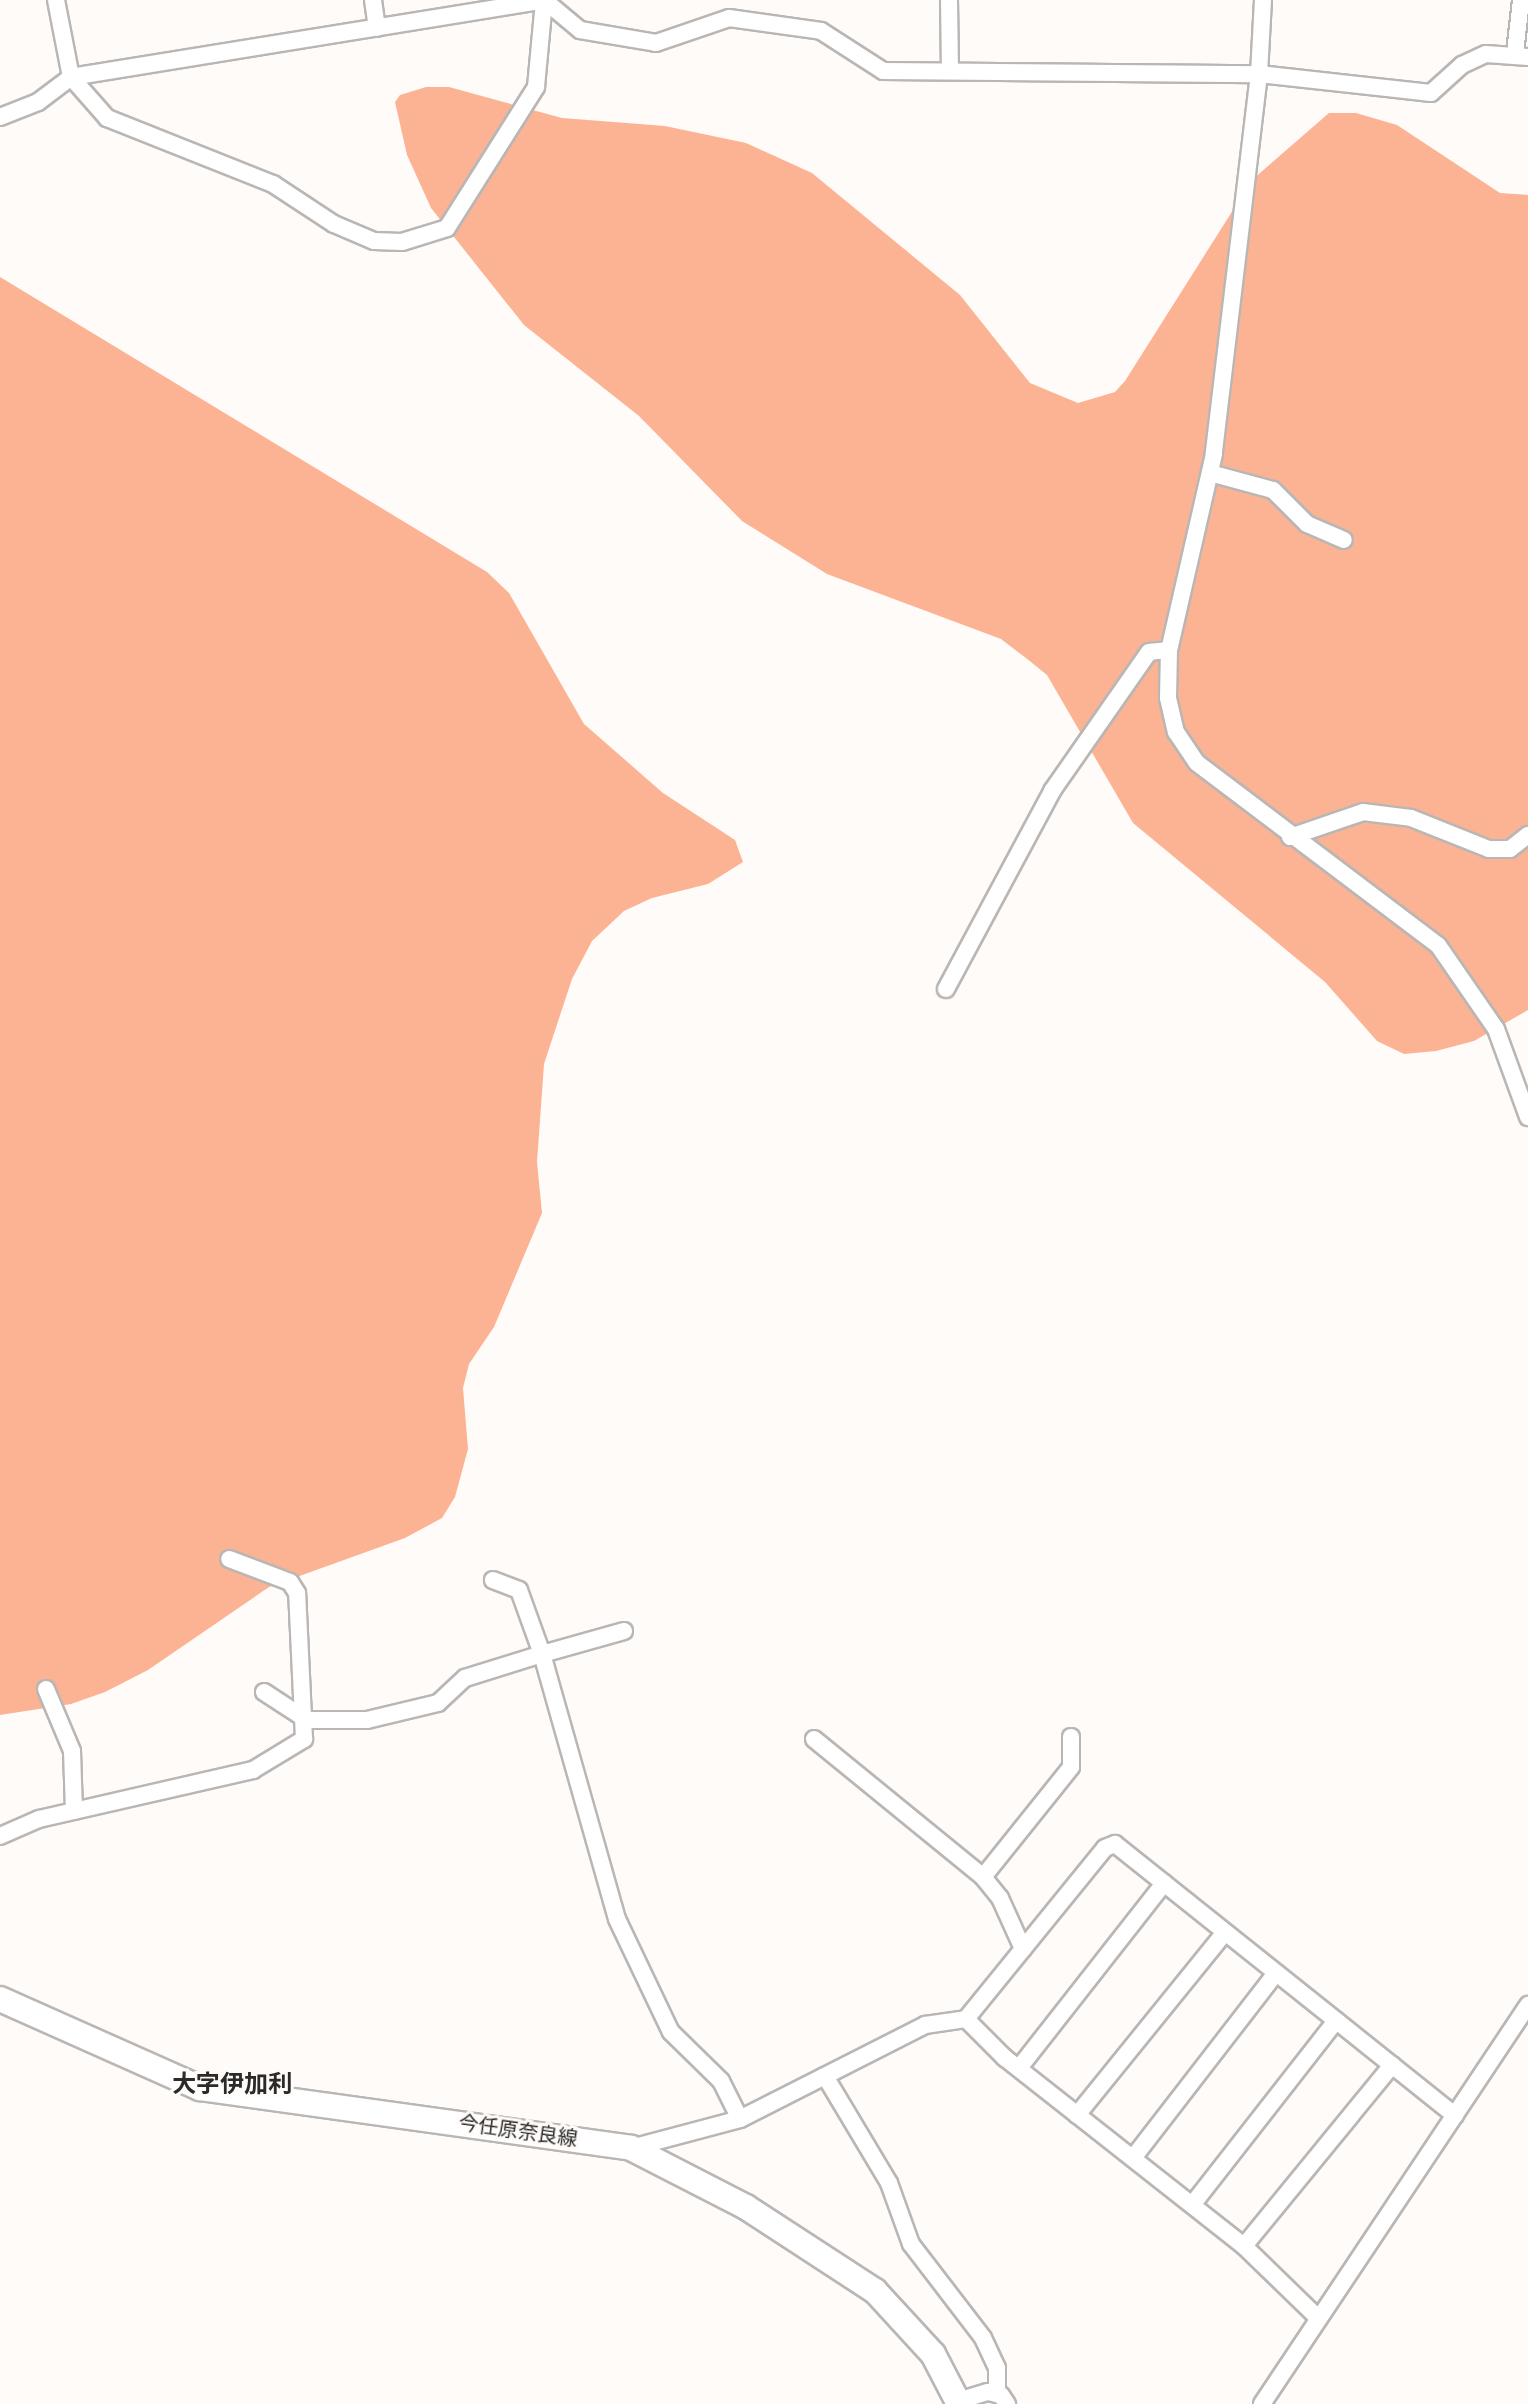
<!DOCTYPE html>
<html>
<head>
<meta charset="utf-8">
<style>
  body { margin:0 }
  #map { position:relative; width:1528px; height:2404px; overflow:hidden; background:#fffbf9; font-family:"Public Sans","Noto Sans JP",sans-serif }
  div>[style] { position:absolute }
  .forest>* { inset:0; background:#fcb394 }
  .roads { filter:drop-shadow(2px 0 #bab6b4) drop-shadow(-2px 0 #bab6b4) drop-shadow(0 2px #bab6b4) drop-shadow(0 -2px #bab6b4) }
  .minor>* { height:16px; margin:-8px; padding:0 8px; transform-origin:8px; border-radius:8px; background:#fff }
  .secondary>* { height:24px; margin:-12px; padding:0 12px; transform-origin:12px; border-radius:12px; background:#fff }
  span { translate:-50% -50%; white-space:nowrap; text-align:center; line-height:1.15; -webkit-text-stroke:6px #fffbf9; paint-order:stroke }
  .street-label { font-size:20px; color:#2b2a29 }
  .quarter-label { font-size:24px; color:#2b2a29; font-weight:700 }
</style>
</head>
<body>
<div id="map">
  <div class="forest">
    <div style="clip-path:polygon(426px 87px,449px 87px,562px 118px,665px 126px,746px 143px,812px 173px,960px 295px,1030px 383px,1078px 403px,1115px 392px,1125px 381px,1252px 180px,1329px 113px,1356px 113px,1397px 125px,1500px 193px,1528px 195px,1528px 1010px,1474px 1041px,1436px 1051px,1404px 1054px,1377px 1041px,1325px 982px,1133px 823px,1047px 675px,1026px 658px,1001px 639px,827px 574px,742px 521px,639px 416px,524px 325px,431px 208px,407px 155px,395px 102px,400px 95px)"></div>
    <div style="clip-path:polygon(0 277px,487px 572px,509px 593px,584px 724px,663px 793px,735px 840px,743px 862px,708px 884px,652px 898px,624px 911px,592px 941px,572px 979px,544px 1064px,537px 1162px,542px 1213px,494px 1327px,469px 1364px,463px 1388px,468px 1449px,455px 1497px,442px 1518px,405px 1538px,269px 1587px,148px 1670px,105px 1692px,71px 1704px,0 1715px)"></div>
  </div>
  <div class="roads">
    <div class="minor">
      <div style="left:56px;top:0;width:78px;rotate:79deg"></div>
      <div style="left:71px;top:77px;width:55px;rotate:48.7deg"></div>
      <div style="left:107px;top:118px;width:179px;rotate:21.7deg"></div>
      <div style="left:273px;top:184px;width:73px;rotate:33.3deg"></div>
      <div style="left:334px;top:224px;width:43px;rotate:23deg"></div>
      <div style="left:374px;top:241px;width:28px;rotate:2deg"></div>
      <div style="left:402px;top:242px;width:47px;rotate:-17.3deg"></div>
      <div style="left:447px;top:228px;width:167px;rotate:-57.7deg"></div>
      <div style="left:536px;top:87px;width:87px;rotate:-84.7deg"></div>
      <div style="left:373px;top:0;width:28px;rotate:82deg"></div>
      <div style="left:949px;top:0;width:70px;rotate:89.2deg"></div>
      <div style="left:1263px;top:0;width:74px;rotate:93.1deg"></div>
      <div style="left:1259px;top:74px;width:383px;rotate:96.8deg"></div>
      <div style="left:1214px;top:454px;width:201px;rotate:102.9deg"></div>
      <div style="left:1169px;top:650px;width:48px;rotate:91.2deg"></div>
      <div style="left:1168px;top:698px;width:35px;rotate:77deg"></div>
      <div style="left:1176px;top:732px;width:37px;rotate:56deg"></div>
      <div style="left:1197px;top:763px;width:302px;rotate:37.1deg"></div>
      <div style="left:1438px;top:945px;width:102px;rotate:55.4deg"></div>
      <div style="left:1496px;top:1029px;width:94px;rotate:70deg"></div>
      <div style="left:1515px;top:53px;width:53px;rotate:-83.5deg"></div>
      <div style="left:0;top:117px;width:41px;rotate:-21.5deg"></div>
      <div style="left:38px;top:102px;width:41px;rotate:-37.1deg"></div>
      <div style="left:71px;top:77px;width:479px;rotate:-9.2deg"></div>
      <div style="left:544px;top:0;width:47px;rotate:39.8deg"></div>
      <div style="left:580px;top:30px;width:77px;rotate:9.7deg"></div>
      <div style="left:656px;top:43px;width:77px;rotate:-18.9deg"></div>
      <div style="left:729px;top:18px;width:93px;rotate:8deg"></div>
      <div style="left:821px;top:31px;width:74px;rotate:32.8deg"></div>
      <div style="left:883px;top:71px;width:376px;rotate:0.5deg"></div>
      <div style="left:1259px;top:74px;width:173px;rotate:6.3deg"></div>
      <div style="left:1431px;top:93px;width:42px;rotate:-42.1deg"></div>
      <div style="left:1462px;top:65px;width:26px;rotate:-25deg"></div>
      <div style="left:1486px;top:54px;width:42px;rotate:4.1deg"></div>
      <div style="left:1210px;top:473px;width:65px;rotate:15.1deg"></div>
      <div style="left:1273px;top:490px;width:48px;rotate:45deg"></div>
      <div style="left:1307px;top:524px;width:40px;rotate:23.4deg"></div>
      <div style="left:1290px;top:837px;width:77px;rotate:-18.9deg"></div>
      <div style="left:1363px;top:812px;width:48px;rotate:7.1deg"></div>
      <div style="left:1411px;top:818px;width:84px;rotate:21.7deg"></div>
      <div style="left:1489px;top:849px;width:21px"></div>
      <div style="left:1510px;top:849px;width:23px;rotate:-38deg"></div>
      <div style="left:946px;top:989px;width:225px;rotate:-61.8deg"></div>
      <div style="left:1052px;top:791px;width:169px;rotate:-55.1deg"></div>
      <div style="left:1149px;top:652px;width:20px;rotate:-6deg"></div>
      <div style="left:624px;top:1631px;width:85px;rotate:164.3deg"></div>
      <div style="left:542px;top:1654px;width:275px;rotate:74.2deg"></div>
      <div style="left:617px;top:1919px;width:125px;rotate:64.5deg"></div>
      <div style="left:671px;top:2032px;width:70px;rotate:44.4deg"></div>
      <div style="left:721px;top:2081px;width:42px;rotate:63.4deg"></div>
      <div style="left:46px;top:1689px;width:67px;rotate:67.2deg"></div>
      <div style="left:72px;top:1751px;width:60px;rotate:88.1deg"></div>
      <div style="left:264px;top:1692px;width:51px;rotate:33.1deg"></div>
      <div style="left:307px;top:1720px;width:60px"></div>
      <div style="left:367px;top:1720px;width:73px;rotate:-13.5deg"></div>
      <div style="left:438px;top:1703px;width:37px;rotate:-43deg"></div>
      <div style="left:465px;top:1678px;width:81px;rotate:-17.3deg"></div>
      <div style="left:542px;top:1654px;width:68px;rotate:-109.8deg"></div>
      <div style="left:519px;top:1590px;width:28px;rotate:-159deg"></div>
      <div style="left:814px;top:1739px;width:218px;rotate:39.2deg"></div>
      <div style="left:983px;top:1877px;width:27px;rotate:51deg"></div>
      <div style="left:1000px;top:1898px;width:56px;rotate:65.7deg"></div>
      <div style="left:0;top:1836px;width:43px;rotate:-23.6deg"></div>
      <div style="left:39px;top:1819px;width:220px;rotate:-12.9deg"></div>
      <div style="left:253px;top:1770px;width:60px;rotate:-31.3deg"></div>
      <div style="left:304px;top:1739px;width:146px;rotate:-92.7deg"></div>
      <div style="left:297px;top:1593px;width:13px;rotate:-122deg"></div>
      <div style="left:290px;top:1582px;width:65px;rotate:-159.3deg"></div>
      <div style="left:983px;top:1877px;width:141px;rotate:-51.3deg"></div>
      <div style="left:1071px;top:1767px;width:30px;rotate:-90deg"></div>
      <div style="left:966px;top:2019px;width:55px;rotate:45deg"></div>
      <div style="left:1005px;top:2058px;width:304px;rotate:38.2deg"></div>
      <div style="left:1244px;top:2246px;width:103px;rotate:44.2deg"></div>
      <div style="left:1019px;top:2068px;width:235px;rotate:-51.9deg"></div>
      <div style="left:825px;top:2076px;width:125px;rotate:59.1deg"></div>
      <div style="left:889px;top:2183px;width:65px;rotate:70.2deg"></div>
      <div style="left:911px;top:2244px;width:118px;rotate:52.5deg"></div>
      <div style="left:983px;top:2338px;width:33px;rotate:65deg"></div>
      <div style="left:997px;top:2368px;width:26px;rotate:90deg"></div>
      <div style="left:1077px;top:2115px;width:235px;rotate:-51deg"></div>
      <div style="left:631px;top:2148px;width:113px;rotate:-14.9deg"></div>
      <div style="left:740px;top:2119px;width:208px;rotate:-26.9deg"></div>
      <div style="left:925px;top:2025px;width:41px;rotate:-8.3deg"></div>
      <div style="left:966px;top:2019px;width:220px;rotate:-50.9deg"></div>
      <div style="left:1105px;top:1848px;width:11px;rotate:-22deg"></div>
      <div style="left:1115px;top:1844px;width:435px;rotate:38.6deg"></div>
      <div style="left:1133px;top:2158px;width:234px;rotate:-52.3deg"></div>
      <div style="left:1192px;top:2205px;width:234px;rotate:-52deg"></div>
      <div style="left:1244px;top:2246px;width:234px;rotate:-50.7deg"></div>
      <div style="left:958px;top:2401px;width:31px;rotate:-17deg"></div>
      <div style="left:988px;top:2392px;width:13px;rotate:13deg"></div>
      <div style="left:1001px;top:2395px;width:11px;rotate:56deg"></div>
      <div style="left:1262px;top:2404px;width:480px;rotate:-56.3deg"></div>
    </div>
    <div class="secondary">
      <div style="left:0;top:1999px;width:219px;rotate:24deg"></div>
      <div style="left:200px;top:2088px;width:435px;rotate:7.9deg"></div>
      <div style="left:631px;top:2148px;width:129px;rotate:27.2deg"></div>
      <div style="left:746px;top:2207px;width:154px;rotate:33.1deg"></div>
      <div style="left:875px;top:2291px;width:86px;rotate:47.4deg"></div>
      <div style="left:933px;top:2354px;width:56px;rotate:62.5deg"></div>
    </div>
  </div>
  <div class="street-label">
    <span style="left:518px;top:2131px;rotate:8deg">今任原奈良線</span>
  </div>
  <div class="quarter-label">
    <span style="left:232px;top:2084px">大字伊加利</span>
  </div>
</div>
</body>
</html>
